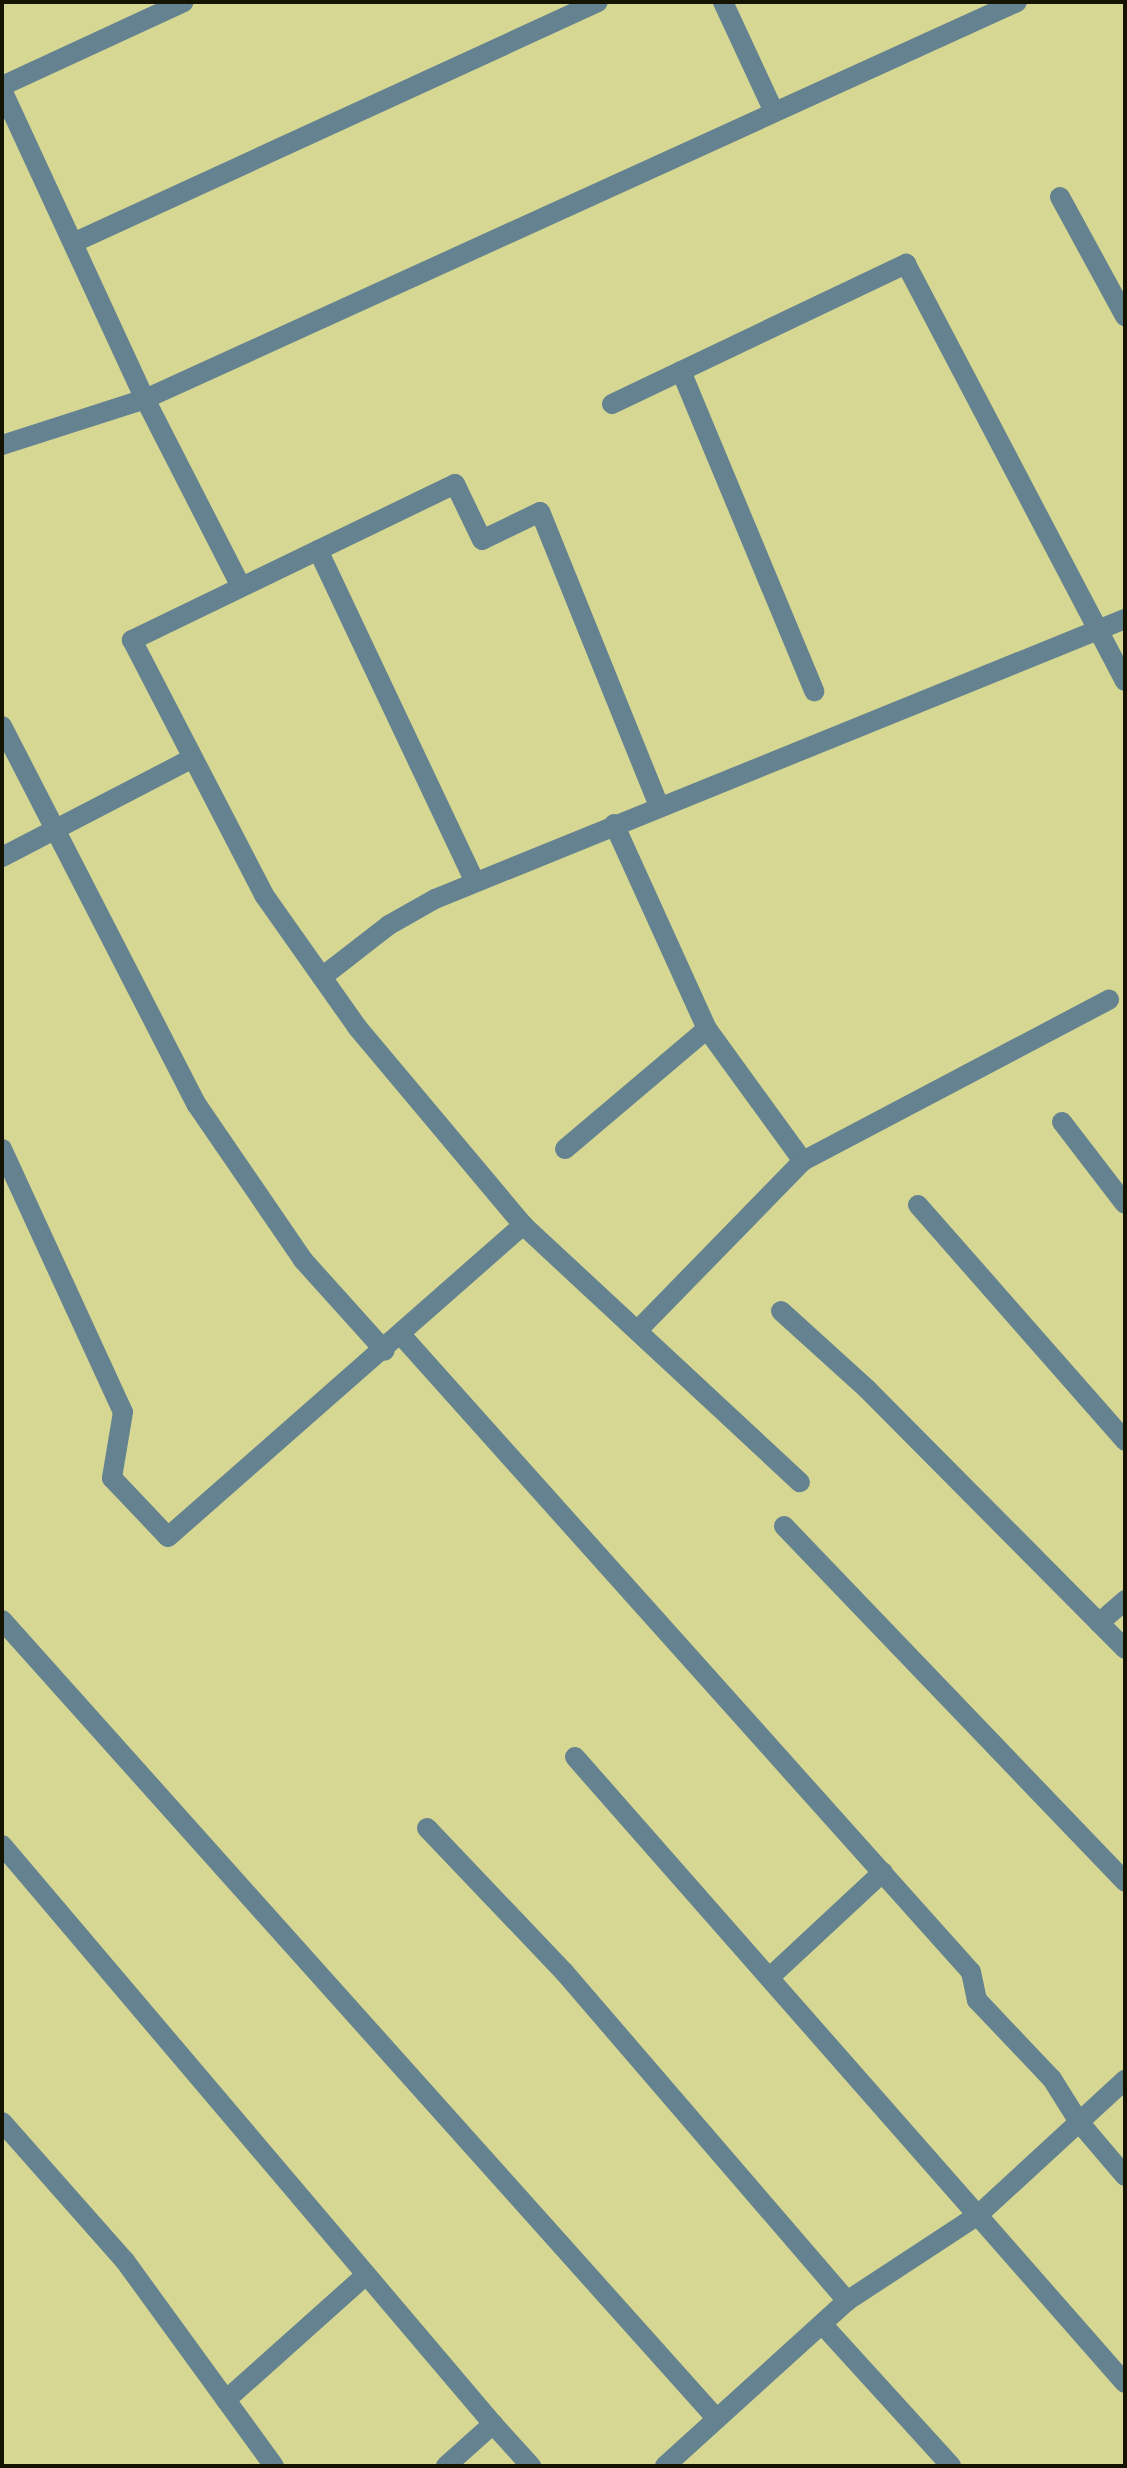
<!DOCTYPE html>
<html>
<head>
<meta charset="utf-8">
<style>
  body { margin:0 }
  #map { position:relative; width:1127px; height:2468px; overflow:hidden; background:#d6d792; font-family:"PT Serif",serif }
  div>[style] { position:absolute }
  .minor>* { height:20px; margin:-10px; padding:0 10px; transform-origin:10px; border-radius:10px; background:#648290 }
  span { translate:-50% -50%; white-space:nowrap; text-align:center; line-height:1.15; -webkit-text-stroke:6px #d6d792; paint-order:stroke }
  .frame { position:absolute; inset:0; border:4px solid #151400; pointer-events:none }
</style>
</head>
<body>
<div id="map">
  <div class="minor">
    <div style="left:723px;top:2px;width:121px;rotate:65.1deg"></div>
    <div style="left:2px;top:86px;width:200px;rotate:-24.8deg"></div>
    <div style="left:2px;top:90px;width:340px;rotate:65.2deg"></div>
    <div style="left:145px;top:399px;width:211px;rotate:62.9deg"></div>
    <div style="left:1060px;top:197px;width:136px;rotate:61.4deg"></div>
    <div style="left:75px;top:242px;width:575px;rotate:-24.65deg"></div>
    <div style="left:681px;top:371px;width:347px;rotate:67.4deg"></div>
    <div style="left:612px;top:404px;width:326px;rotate:-25.5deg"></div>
    <div style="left:906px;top:264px;width:471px;rotate:62.3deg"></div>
    <div style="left:2px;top:445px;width:150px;rotate:-17.8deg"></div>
    <div style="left:145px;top:399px;width:958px;rotate:-24.48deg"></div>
    <div style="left:318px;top:550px;width:367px;rotate:64.7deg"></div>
    <div style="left:2px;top:726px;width:426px;rotate:62.8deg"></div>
    <div style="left:197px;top:1105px;width:188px;rotate:55.6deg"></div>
    <div style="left:303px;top:1260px;width:122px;rotate:48deg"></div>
    <div style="left:659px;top:806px;width:317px;rotate:-112deg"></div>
    <div style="left:540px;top:512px;width:64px;rotate:154.2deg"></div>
    <div style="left:482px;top:540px;width:62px;rotate:-115.7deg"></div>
    <div style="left:455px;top:484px;width:359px;rotate:154.2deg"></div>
    <div style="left:132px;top:640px;width:287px;rotate:62.6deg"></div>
    <div style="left:264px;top:895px;width:161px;rotate:54.8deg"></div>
    <div style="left:357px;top:1027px;width:258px;rotate:50deg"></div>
    <div style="left:523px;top:1225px;width:378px;rotate:42.9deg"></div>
    <div style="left:614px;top:824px;width:225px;rotate:65.6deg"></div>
    <div style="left:707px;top:1029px;width:163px;rotate:54deg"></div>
    <div style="left:2px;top:857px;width:213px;rotate:-27.4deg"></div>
    <div style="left:322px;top:977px;width:85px;rotate:-37.8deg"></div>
    <div style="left:389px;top:925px;width:53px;rotate:-29.5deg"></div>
    <div style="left:435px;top:899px;width:745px;rotate:-22.09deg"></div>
    <div style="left:1062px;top:1122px;width:103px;rotate:52.5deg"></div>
    <div style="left:2px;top:1149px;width:289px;rotate:65.3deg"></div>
    <div style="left:123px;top:1412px;width:67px;rotate:99.5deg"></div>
    <div style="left:112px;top:1478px;width:81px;rotate:46.5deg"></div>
    <div style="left:168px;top:1537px;width:473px;rotate:-41.3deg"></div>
    <div style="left:565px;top:1149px;width:186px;rotate:-40.2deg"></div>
    <div style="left:918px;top:1205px;width:314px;rotate:48.7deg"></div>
    <div style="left:781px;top:1311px;width:116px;rotate:42.2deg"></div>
    <div style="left:867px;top:1389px;width:366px;rotate:45.2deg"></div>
    <div style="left:638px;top:1330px;width:236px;rotate:-45.7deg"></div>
    <div style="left:803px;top:1161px;width:346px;rotate:-27.8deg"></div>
    <div style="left:402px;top:1336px;width:853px;rotate:48.18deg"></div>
    <div style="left:971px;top:1972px;width:29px;rotate:78deg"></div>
    <div style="left:977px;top:2000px;width:109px;rotate:46.5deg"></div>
    <div style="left:1052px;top:2079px;width:51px;rotate:57.9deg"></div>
    <div style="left:1079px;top:2122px;width:71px;rotate:49.6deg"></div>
    <div style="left:784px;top:1526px;width:493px;rotate:46.2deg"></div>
    <div style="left:2px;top:1620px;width:1072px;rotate:48.18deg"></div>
    <div style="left:1099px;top:1623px;width:35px;rotate:-41deg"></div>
    <div style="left:575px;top:1757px;width:833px;rotate:48.7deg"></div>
    <div style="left:427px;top:1828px;width:200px;rotate:46.4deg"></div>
    <div style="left:565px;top:1973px;width:433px;rotate:49.3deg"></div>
    <div style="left:2px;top:1845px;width:759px;rotate:49.7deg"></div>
    <div style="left:770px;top:1977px;width:154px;rotate:-42.9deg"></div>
    <div style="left:2px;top:2122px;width:186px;rotate:48.5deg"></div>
    <div style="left:125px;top:2261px;width:253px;rotate:54deg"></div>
    <div style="left:822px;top:2324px;width:192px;rotate:47.7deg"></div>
    <div style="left:226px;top:2400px;width:188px;rotate:-41.8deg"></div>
    <div style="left:446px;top:2466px;width:63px;rotate:-41.8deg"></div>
    <div style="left:493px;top:2424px;width:57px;rotate:47.9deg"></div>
    <div style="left:665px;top:2466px;width:246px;rotate:-42.2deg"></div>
    <div style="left:847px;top:2301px;width:157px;rotate:-33.3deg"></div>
    <div style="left:978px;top:2215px;width:200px;rotate:-42.6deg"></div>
  </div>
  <div class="frame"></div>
</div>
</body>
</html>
